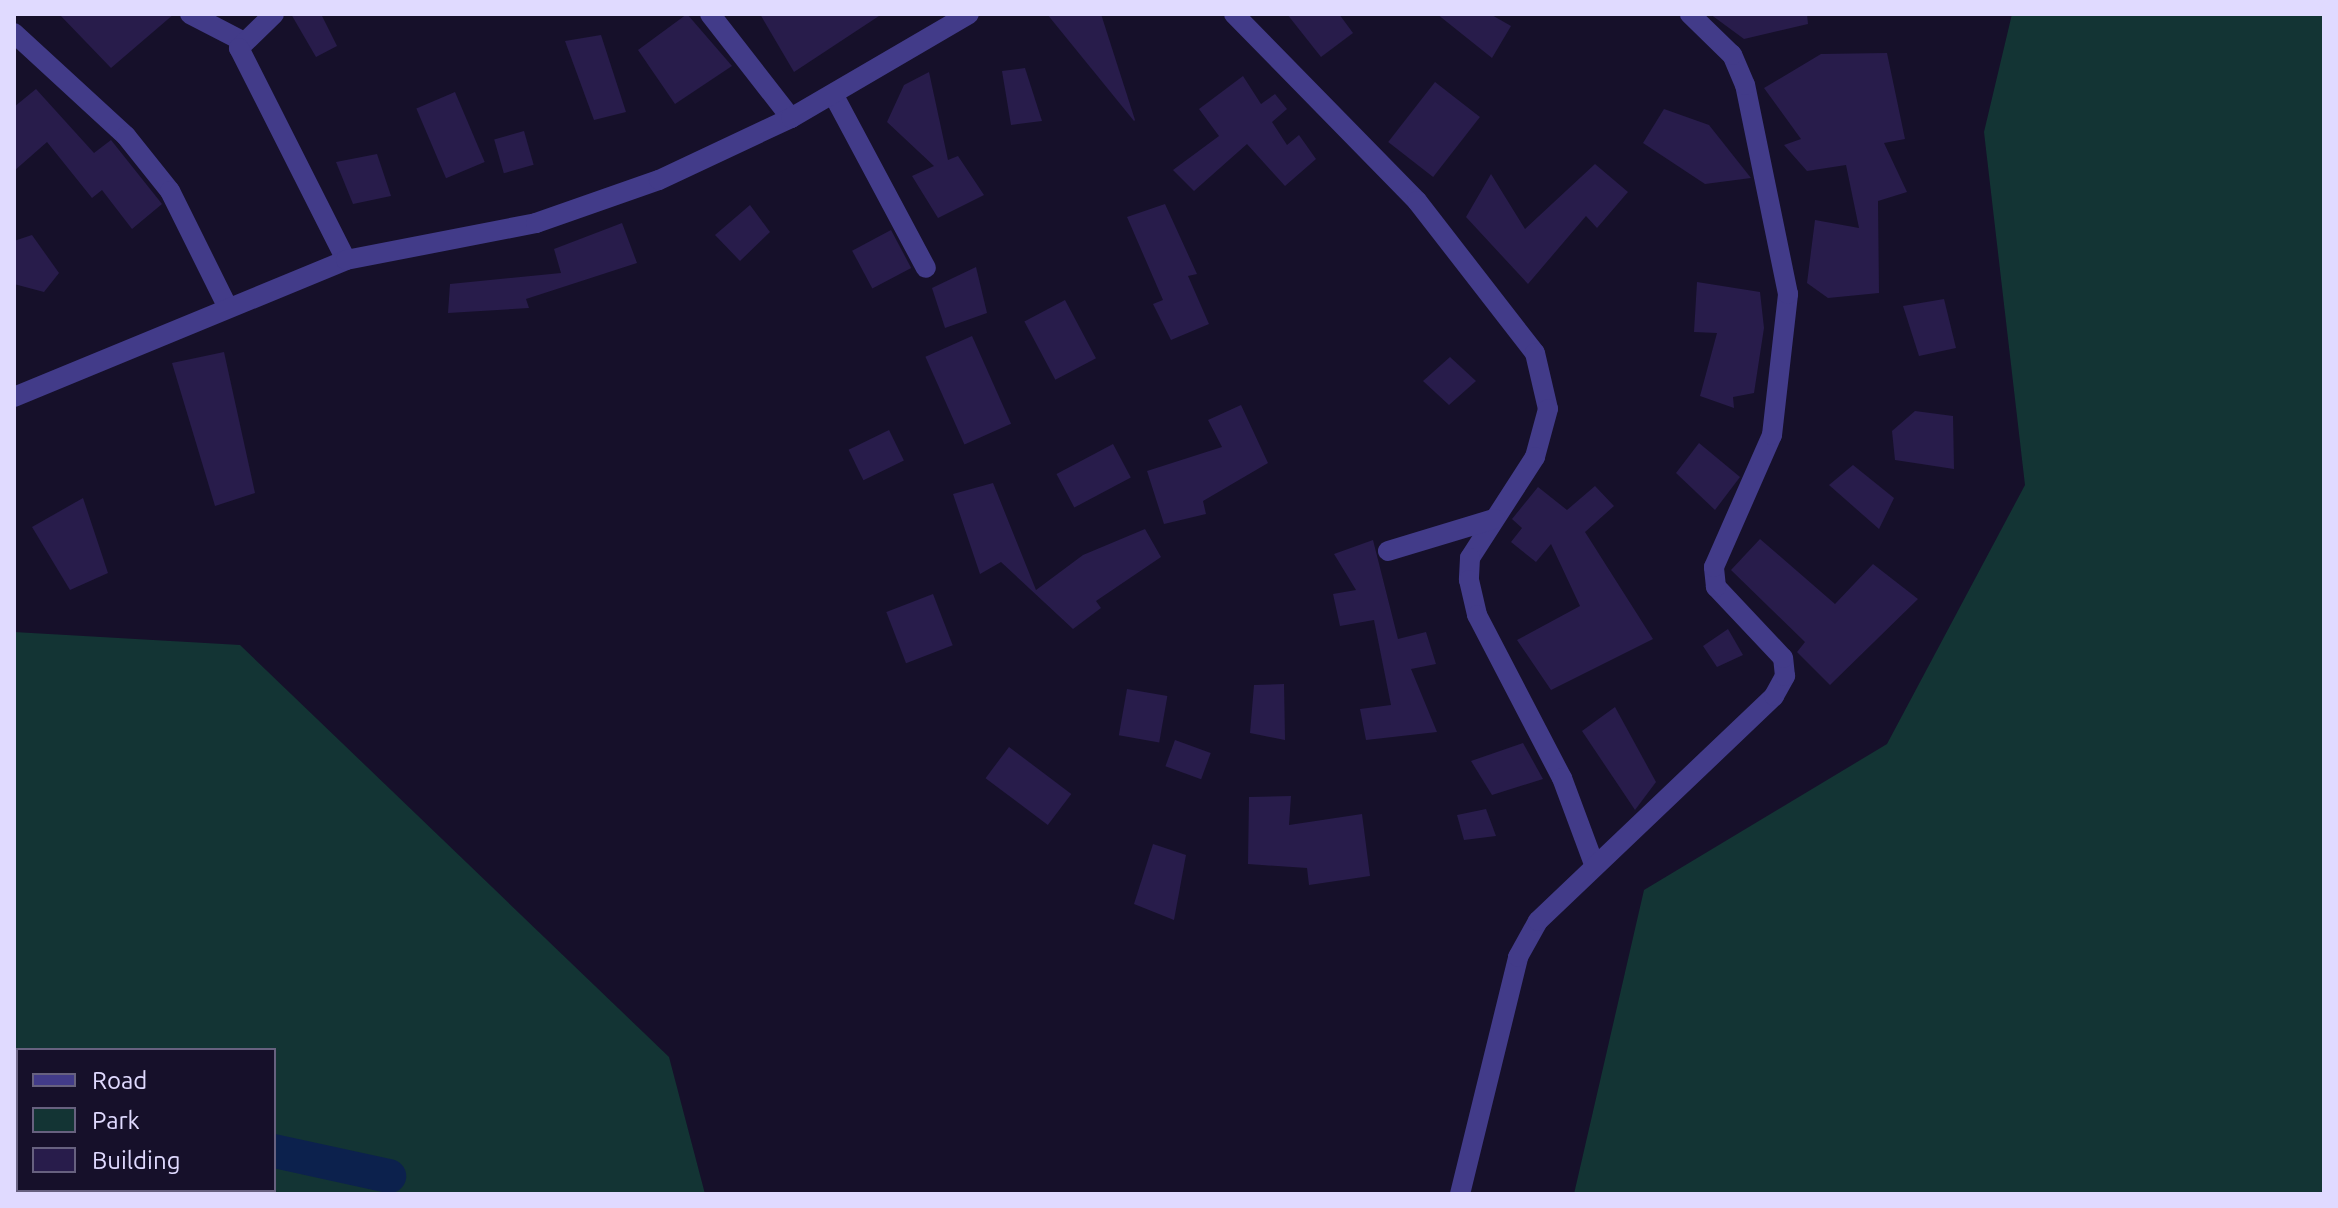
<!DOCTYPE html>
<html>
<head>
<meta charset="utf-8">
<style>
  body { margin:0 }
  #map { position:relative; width:2338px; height:1208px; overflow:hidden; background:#16102a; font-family:Ubuntu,sans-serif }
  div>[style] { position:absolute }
  .green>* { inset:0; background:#133434 }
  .canal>* { height:34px; margin:-17px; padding:0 17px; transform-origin:17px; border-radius:17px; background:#0c214d }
  .building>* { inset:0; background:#281c4b; transform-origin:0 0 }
  .street>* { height:20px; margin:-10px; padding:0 10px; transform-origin:10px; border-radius:10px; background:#423b89 }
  span { translate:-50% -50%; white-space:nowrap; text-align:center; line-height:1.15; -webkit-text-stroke:6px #16102a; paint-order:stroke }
  .frame { position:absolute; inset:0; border:16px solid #e0daff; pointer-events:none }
  .legend { position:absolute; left:16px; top:1048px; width:260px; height:144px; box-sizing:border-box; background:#16102a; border:2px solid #67617f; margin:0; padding:10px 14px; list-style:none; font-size:24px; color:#e0daff }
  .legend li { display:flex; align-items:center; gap:16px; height:40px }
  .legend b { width:40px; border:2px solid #67617f }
</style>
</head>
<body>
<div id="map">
  <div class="green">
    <div style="clip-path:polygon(2012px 14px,2324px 14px,2324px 1194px,1574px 1194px,1644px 890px,1887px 744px,2025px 485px,1984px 132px)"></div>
    <div style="clip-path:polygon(evenodd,14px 632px,240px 645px,669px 1057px,705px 1194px,14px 1194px,14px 632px,18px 1050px,274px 1050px,274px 1190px,18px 1190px,18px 1050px)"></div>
  </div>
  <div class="canal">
    <div style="left:14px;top:1122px;width:4px"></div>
    <div style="left:274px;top:1151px;width:118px;rotate:12.3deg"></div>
  </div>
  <div class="building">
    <div style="clip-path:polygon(59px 14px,174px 14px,111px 68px)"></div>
    <div style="clip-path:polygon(291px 14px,321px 14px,337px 46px,316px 57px)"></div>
    <div style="clip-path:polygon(687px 14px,732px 66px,675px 104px,638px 50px)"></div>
    <div style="clip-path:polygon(760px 14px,882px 14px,794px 72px)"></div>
    <div style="clip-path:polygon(1047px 14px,1101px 14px,1135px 120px,1134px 121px)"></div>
    <div style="clip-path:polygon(1287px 14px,1339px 14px,1353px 33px,1321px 57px)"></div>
    <div style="clip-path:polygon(1437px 14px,1490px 14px,1511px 26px,1492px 58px)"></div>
    <div style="clip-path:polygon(1710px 14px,1807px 14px,1808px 24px,1744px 39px)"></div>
    <div style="clip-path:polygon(601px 35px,626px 112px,594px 120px,565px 41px)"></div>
    <div style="clip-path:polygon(1887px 53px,1905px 139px,1884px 143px,1907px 192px,1878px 201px,1879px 293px,1828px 298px,1807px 283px,1815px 220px,1859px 228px,1846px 165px,1807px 171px,1784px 145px,1801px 139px,1764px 88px,1821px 54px)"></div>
    <div style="clip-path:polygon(1025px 68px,1042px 121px,1011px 125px,1002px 71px)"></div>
    <div style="clip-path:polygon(929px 72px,948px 160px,958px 156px,984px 195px,938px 218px,912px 176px,934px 166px,887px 122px,904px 85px)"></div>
    <div style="clip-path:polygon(1243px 76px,1261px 104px,1275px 94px,1287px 109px,1272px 122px,1287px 145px,1299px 135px,1316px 159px,1285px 186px,1247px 144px,1194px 191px,1173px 170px,1219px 136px,1199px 109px)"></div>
    <div style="left:1435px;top:82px;width:57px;height:76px;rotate:38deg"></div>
    <div style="clip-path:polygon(36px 89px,94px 153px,111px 140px,162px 204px,132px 229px,102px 190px,92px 198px,47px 142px,14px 171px,14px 107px)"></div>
    <div style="left:455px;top:92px;width:76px;height:42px;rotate:67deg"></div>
    <div style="clip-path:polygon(1664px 109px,1709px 125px,1751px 178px,1705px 184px,1643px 143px)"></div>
    <div style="left:524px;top:131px;width:35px;height:31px;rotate:74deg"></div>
    <div style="clip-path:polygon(377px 154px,391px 196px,353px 204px,336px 162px)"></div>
    <div style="clip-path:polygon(1595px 164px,1628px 192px,1597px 228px,1586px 216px,1528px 284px,1466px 217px,1491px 174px,1525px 229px)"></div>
    <div style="clip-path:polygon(1165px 204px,1197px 274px,1188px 276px,1209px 324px,1171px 340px,1153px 304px,1163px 300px,1127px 217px)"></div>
    <div style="clip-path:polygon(750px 205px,770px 232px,740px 261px,715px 235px)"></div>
    <div style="clip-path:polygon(622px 223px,637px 263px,526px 299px,529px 308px,448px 313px,450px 284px,561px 273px,554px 249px)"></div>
    <div style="left:891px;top:230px;width:43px;height:44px;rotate:62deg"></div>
    <div style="clip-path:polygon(32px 235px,59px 273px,44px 292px,14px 284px,14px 241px)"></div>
    <div style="clip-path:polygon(976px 267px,987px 313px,945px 328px,932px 288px)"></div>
    <div style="clip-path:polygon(1697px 282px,1760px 292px,1764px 328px,1754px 393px,1733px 397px,1734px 408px,1700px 396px,1717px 333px,1694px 332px)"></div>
    <div style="clip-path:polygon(1944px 299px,1956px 348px,1919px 356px,1903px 306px)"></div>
    <div style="left:1065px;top:300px;width:66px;height:46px;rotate:62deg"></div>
    <div style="left:972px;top:336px;width:96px;height:51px;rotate:66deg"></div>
    <div style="clip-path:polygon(224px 352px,255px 493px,215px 506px,172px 363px)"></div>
    <div style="clip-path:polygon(1450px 357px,1476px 381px,1449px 405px,1423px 381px)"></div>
    <div style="clip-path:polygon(1241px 405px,1268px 463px,1203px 501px,1206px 514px,1164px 524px,1147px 471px,1222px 447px,1208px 420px)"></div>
    <div style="clip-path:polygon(1915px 411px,1953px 416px,1954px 469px,1895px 460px,1892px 431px)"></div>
    <div style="left:889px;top:430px;width:34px;height:45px;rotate:64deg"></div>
    <div style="clip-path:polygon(1699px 443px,1740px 477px,1715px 510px,1676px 473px)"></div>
    <div style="left:1113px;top:444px;width:38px;height:64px;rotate:62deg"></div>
    <div style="clip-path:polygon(1853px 465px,1894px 498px,1879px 529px,1829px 485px)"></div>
    <div style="clip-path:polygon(993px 483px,1036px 590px,1083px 555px,1145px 529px,1161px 557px,1096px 601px,1101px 608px,1073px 629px,1001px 562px,980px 574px,953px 494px)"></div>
    <div style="clip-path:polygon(1595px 486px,1614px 506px,1585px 532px,1653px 639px,1551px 690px,1517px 640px,1580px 606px,1551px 544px,1536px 562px,1511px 542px,1522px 528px,1512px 519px,1538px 487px,1567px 510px)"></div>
    <div style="clip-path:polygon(83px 498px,108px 573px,70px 590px,32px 527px)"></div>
    <div style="clip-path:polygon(1760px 539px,1835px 604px,1873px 564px,1918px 599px,1830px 685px,1797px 652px,1805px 642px,1731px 570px)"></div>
    <div style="clip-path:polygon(1373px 540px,1398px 639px,1426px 632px,1436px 664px,1411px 669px,1437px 732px,1366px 740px,1360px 709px,1391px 705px,1374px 620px,1340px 626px,1333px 594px,1356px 590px,1334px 554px)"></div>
    <div style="left:933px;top:594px;width:55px;height:50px;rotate:69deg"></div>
    <div style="clip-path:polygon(1728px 629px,1743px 655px,1717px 667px,1703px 646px)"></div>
    <div style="clip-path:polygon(1284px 684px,1285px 740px,1250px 733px,1254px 685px)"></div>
    <div style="left:1127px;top:689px;width:41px;height:47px;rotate:10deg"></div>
    <div style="clip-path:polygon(1615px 707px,1656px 782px,1635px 810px,1582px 731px)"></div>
    <div style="left:1175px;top:740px;width:38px;height:28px;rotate:20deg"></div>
    <div style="clip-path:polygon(1523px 743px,1543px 779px,1492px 795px,1471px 761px)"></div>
    <div style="left:1009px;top:747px;width:78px;height:39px;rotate:37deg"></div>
    <div style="clip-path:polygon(1291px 796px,1289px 825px,1362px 814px,1370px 876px,1309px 885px,1307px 868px,1248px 864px,1249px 797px)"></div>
    <div style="clip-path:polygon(1486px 809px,1496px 836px,1464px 840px,1457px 815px)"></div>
    <div style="clip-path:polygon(1153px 844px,1186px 855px,1174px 920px,1134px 904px)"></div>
  </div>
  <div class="street">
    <div style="left:190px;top:14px;width:59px;rotate:27.4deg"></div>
    <div style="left:274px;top:14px;width:49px;rotate:135.8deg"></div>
    <div style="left:239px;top:48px;width:237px;rotate:63.2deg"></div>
    <div style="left:710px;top:14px;width:132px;rotate:52.1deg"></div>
    <div style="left:1234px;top:14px;width:262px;rotate:45.6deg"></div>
    <div style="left:1417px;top:201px;width:192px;rotate:52.2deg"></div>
    <div style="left:1535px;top:353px;width:57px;rotate:76.9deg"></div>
    <div style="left:1548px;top:409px;width:50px;rotate:105.2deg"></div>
    <div style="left:1535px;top:457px;width:120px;rotate:122.8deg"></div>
    <div style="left:1470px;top:558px;width:22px;rotate:93deg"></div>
    <div style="left:1469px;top:580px;width:36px;rotate:77deg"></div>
    <div style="left:1477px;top:615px;width:184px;rotate:62.5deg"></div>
    <div style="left:1562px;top:778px;width:92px;rotate:69.6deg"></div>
    <div style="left:14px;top:33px;width:152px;rotate:42.6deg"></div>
    <div style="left:126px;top:136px;width:70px;rotate:51.3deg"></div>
    <div style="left:170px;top:191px;width:126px;rotate:63.6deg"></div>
    <div style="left:833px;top:94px;width:197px;rotate:61.9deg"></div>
    <div style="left:14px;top:397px;width:359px;rotate:-22.4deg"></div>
    <div style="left:346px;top:260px;width:194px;rotate:-11deg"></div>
    <div style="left:536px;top:223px;width:130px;rotate:-19.3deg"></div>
    <div style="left:659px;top:180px;width:146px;rotate:-25.2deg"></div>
    <div style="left:791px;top:118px;width:206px;rotate:-30.3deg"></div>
    <div style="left:1388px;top:551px;width:111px;rotate:-16.8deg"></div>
    <div style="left:1460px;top:1194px;width:244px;rotate:-76.2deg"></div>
    <div style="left:1518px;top:957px;width:41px;rotate:-60.9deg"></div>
    <div style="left:1538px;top:921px;width:326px;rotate:-43.6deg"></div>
    <div style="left:1774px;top:696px;width:23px;rotate:-61deg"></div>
    <div style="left:1785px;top:676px;width:18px;rotate:-96deg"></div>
    <div style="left:1783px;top:658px;width:98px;rotate:-133.3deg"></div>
    <div style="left:1716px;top:587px;width:20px;rotate:-96deg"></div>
    <div style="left:1714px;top:567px;width:144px;rotate:-66.3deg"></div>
    <div style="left:1772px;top:435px;width:142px;rotate:-83.5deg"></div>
    <div style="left:1788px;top:294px;width:213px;rotate:-101.6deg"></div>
    <div style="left:1745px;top:85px;width:33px;rotate:-113deg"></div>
    <div style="left:1732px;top:55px;width:59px;rotate:-135.7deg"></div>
  </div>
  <div class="frame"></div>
  <ul class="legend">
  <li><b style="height:10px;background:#423b89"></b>Road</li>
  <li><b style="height:22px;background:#133434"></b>Park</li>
  <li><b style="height:22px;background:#281c4b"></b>Building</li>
  </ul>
</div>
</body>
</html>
